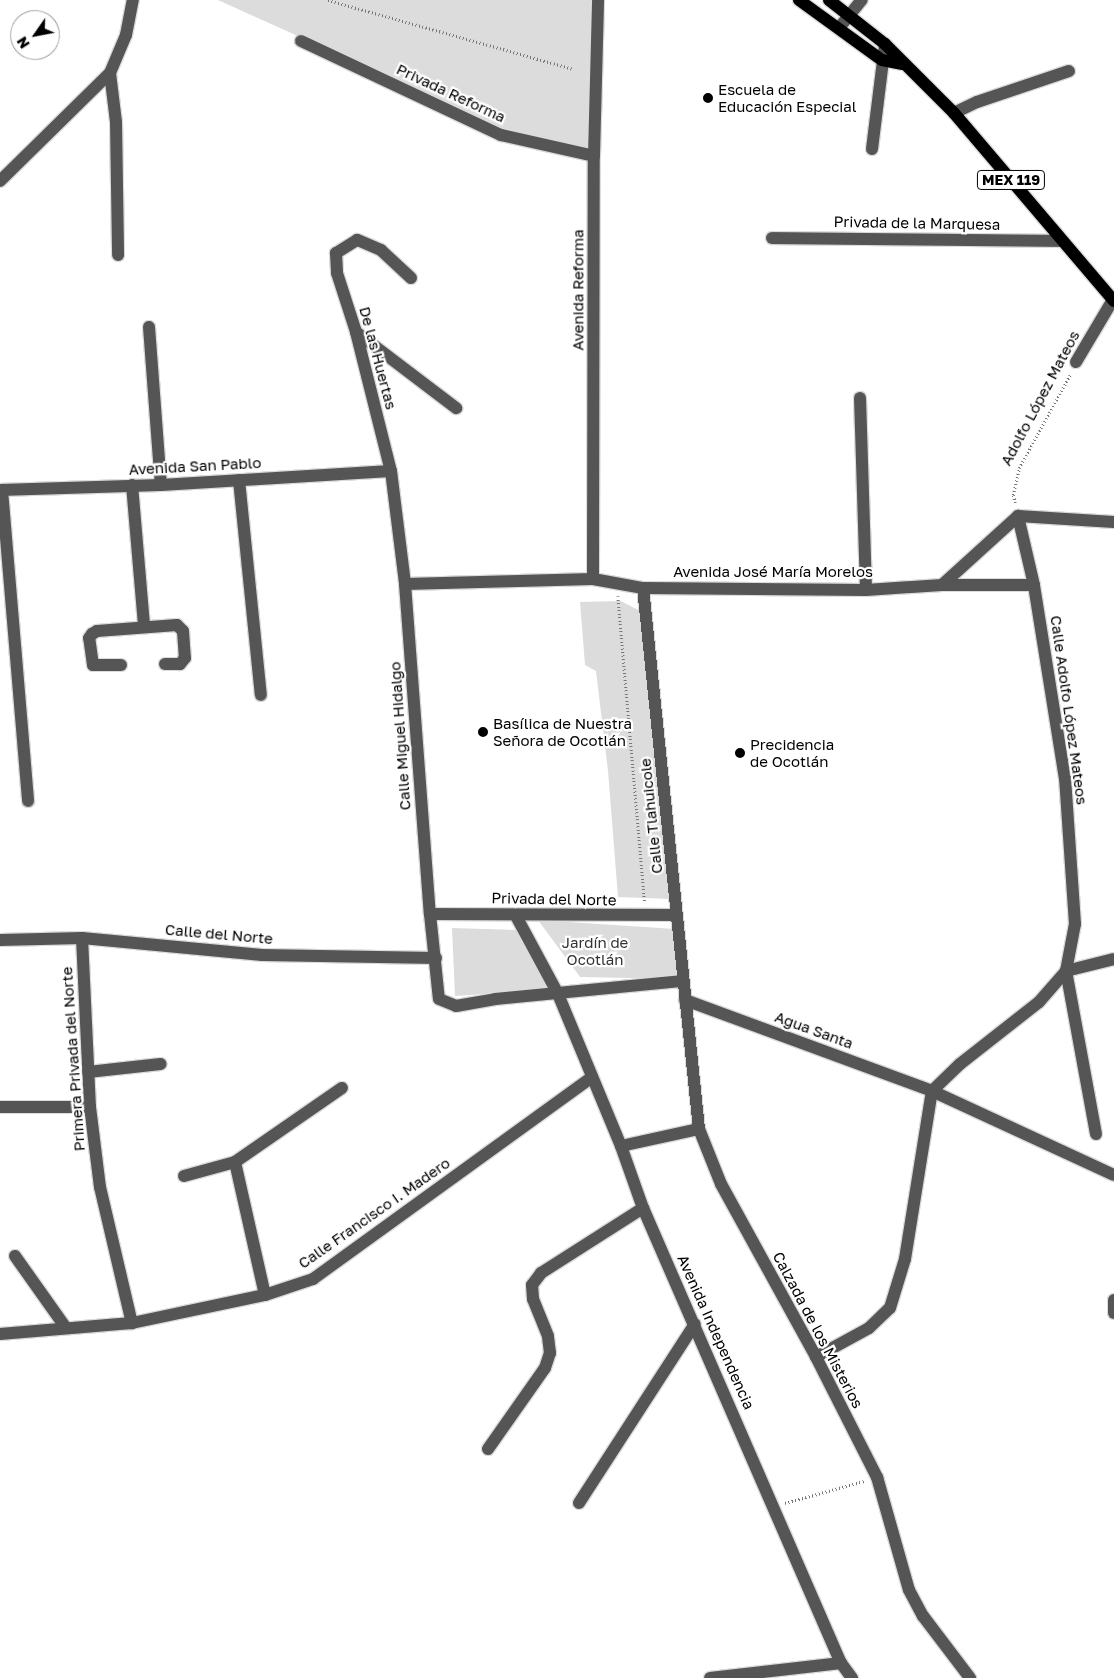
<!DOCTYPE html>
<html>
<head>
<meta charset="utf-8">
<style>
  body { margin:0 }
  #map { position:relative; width:1114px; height:1678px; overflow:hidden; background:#fff; font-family:"Golos Text",sans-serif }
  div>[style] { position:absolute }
  .green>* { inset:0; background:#dcdcdc }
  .path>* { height:2.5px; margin-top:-1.25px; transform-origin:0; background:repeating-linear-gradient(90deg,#777 0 1px,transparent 0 3.5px) }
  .roads { filter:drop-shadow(1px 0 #dbdbdb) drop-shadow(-1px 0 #dbdbdb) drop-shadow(0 1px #dbdbdb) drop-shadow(0 -1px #dbdbdb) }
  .minor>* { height:12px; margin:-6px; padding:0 6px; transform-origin:6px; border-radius:6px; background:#555 }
  .major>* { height:12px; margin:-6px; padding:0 6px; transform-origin:6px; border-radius:6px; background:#000 }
  .dots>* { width:14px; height:14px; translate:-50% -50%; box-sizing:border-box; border:2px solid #fff; border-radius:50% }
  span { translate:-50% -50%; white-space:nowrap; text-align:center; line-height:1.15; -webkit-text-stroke:4.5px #fff; paint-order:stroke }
  .shield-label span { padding:1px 4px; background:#fff; border:1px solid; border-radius:4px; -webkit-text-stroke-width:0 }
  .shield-label { font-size:14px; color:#000; font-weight:700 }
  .poi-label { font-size:15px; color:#000 }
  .left { translate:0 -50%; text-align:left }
  .street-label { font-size:15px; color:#000 }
  .park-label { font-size:15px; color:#333 }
  .north { position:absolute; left:10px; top:10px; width:50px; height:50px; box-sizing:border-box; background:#fff; border:1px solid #999; border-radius:50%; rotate:237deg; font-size:14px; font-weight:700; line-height:20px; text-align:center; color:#000 }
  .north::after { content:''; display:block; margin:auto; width:18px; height:22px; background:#000; clip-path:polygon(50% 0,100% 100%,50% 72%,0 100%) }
</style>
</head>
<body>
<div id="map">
  <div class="green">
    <div style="clip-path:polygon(218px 0,591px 0,588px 149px,506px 130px)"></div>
    <div style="clip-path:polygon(621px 601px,640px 611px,671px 899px,618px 897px,608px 771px,596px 671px,585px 665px,580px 602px)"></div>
    <div style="clip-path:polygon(538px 920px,675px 929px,682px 979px,580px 977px)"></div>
    <div style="clip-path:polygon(452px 928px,516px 930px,546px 981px,546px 990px,455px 996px)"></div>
  </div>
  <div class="path">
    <div style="left:328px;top:0;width:255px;rotate:15.7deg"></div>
    <div style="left:1015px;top:503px;width:8px;rotate:-104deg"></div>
    <div style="left:1013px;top:495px;width:28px;rotate:-77deg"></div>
    <div style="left:1019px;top:468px;width:106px;rotate:-61.3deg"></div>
    <div style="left:618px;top:596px;width:307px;rotate:85deg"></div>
    <div style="left:785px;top:1503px;width:82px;rotate:-15.6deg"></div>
  </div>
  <div class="roads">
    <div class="minor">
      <div style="left:839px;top:28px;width:36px;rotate:-51deg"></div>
      <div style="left:301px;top:41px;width:221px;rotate:25.2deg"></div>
      <div style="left:501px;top:135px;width:95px;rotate:12.7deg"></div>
      <div style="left:110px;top:73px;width:49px;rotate:83deg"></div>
      <div style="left:116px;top:122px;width:133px;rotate:89.1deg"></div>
      <div style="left:954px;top:113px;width:25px;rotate:-26deg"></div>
      <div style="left:977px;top:102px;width:97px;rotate:-18.6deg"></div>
      <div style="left:872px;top:149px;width:106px;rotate:-82.9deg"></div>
      <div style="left:0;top:181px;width:154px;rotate:-44.5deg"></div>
      <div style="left:110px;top:73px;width:41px;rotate:-67.2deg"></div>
      <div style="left:126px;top:35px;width:36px;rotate:-79deg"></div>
      <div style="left:772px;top:238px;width:290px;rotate:0.6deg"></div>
      <div style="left:411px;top:278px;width:41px;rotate:-137deg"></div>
      <div style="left:381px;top:250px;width:26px;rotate:-157deg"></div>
      <div style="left:357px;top:240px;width:25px;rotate:148deg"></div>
      <div style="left:336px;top:253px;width:20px;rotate:87deg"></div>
      <div style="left:337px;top:273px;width:62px;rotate:72.1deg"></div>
      <div style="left:356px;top:332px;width:143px;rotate:75.9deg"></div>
      <div style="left:391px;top:471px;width:114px;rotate:82.9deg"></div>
      <div style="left:405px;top:584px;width:331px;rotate:85.7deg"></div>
      <div style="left:430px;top:914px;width:85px;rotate:84deg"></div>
      <div style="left:439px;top:999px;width:18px;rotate:22deg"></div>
      <div style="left:456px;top:1006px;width:40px;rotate:-10deg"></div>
      <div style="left:495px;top:999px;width:189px;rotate:-5.5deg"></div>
      <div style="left:149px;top:327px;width:158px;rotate:85.7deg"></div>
      <div style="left:356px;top:332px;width:126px;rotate:37.2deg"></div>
      <div style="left:1076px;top:362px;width:74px;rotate:-59.3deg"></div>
      <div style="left:860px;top:398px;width:192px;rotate:88.2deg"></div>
      <div style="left:239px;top:480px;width:216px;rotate:84.2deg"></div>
      <div style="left:132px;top:485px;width:142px;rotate:85.1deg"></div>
      <div style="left:0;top:490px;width:161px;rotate:-1.8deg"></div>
      <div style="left:161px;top:485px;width:230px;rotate:-3.5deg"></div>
      <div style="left:2px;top:490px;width:312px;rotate:85.2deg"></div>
      <div style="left:593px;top:579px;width:423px;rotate:-89.9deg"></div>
      <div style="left:594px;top:156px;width:156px;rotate:-88.5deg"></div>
      <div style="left:405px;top:584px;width:188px;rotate:-1.5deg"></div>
      <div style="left:593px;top:579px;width:51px;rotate:10.2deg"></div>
      <div style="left:643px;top:588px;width:223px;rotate:0.5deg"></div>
      <div style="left:866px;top:590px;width:76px;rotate:-3.8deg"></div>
      <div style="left:942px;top:585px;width:92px"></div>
      <div style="left:942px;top:585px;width:103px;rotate:-42.2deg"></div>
      <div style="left:1018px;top:516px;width:96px;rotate:3.6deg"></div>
      <div style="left:643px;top:588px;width:544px;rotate:84.09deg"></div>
      <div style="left:699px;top:1129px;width:59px;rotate:68.2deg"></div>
      <div style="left:721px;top:1184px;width:197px;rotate:61.2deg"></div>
      <div style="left:816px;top:1357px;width:135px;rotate:63.1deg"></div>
      <div style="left:877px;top:1477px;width:117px;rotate:74.2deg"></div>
      <div style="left:909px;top:1590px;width:30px;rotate:62deg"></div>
      <div style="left:923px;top:1616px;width:78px;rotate:52.8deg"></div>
      <div style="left:121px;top:665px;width:28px;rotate:180deg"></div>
      <div style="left:93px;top:665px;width:27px;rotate:-98deg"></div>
      <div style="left:89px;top:638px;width:5px;rotate:-53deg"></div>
      <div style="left:92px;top:634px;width:6px;rotate:-31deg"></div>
      <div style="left:97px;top:631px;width:80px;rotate:-4.3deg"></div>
      <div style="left:177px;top:625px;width:8px;rotate:45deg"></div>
      <div style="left:183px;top:631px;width:27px;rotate:86deg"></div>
      <div style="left:185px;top:658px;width:8px;rotate:130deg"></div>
      <div style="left:180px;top:664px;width:15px;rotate:180deg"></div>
      <div style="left:430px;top:914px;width:247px;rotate:0.2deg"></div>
      <div style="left:516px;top:916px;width:89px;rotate:61.7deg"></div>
      <div style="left:558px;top:994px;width:165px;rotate:67.5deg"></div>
      <div style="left:621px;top:1146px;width:66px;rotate:70.5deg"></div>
      <div style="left:643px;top:1208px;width:496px;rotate:66.5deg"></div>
      <div style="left:841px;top:1663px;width:19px;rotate:54deg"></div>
      <div style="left:82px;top:938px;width:169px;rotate:87.3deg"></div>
      <div style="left:90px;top:1107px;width:81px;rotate:82.9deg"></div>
      <div style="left:100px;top:1187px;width:140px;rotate:76.8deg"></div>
      <div style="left:0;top:940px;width:82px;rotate:-1.4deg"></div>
      <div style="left:82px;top:938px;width:181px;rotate:5.4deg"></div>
      <div style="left:262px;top:955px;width:174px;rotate:1deg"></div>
      <div style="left:685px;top:1000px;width:263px;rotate:20.2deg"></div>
      <div style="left:932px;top:1091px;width:200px;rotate:24.8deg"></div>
      <div style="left:88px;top:1072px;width:73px;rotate:-6.3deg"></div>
      <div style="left:0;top:1107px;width:90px"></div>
      <div style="left:1096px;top:1134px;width:166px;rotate:-100.4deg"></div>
      <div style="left:1066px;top:971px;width:49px;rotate:-14deg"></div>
      <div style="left:621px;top:1146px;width:80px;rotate:-12.3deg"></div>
      <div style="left:235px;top:1162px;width:136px;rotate:77.3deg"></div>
      <div style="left:184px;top:1176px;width:53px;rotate:-15.4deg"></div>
      <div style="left:235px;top:1162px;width:130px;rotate:-34.7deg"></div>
      <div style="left:15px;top:1256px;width:88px;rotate:54.7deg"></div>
      <div style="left:1114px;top:1300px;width:13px;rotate:90deg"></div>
      <div style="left:0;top:1334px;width:132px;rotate:-4.8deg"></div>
      <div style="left:132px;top:1323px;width:136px;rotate:-11.9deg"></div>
      <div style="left:265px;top:1295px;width:51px;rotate:-18.4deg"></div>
      <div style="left:313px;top:1279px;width:344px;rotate:-35.9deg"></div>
      <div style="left:816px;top:1357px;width:60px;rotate:-28.7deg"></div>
      <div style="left:869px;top:1328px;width:29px;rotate:-44deg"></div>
      <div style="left:890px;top:1308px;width:51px;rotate:-73deg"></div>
      <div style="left:905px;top:1259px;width:170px;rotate:-80.9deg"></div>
      <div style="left:932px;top:1091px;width:39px;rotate:-44deg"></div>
      <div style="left:960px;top:1064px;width:100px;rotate:-38.1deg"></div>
      <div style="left:1039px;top:1002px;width:41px;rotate:-48.9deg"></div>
      <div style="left:1066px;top:971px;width:48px;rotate:-79.2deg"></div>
      <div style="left:1075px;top:924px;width:145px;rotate:-93.9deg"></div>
      <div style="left:1065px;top:779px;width:196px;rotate:-99.1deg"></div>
      <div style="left:1034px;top:585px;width:71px;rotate:-103.1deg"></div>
      <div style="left:488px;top:1449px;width:99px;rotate:-54.9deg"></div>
      <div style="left:545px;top:1368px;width:16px;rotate:-72deg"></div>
      <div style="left:550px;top:1353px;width:17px;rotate:-97deg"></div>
      <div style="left:548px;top:1336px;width:40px;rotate:-112deg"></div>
      <div style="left:533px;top:1299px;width:14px;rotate:-94deg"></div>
      <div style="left:532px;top:1285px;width:15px;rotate:-53deg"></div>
      <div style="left:541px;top:1273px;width:121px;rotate:-32.5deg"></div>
      <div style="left:579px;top:1503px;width:213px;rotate:-57.1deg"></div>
      <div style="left:710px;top:1678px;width:132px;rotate:-6.5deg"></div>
    </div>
    <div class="major">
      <div style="left:799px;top:0;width:102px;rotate:35.9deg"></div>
      <div style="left:882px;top:60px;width:21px;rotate:11deg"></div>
      <div style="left:829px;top:0;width:71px;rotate:38.2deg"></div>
      <div style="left:885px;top:44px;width:98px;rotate:45deg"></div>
      <div style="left:954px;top:113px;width:247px;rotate:49.6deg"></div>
    </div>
  </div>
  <div class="dots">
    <div style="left:708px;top:98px;background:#000"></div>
    <div style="left:483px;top:732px;background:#000"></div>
    <div style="left:740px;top:753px;background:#000"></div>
  </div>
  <div class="shield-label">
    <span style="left:1011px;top:180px">MEX 119</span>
  </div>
  <div class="poi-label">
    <span class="left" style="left:718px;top:98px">Escuela de<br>Educación Especial</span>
    <span class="left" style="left:493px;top:732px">Basílica de Nuestra<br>Señora de Ocotlán</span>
    <span class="left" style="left:750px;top:753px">Precidencia<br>de Ocotlán</span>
  </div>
  <div class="street-label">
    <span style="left:451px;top:93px;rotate:25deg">Privada Reforma</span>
    <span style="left:917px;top:223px;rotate:1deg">Privada de la Marquesa</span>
    <span style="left:578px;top:290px;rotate:-90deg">Avenida Reforma</span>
    <span style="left:378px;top:358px;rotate:75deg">De las Huertas</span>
    <span style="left:1040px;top:398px;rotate:-62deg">Adolfo López Mateos</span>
    <span style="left:195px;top:466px;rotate:-3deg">Avenida San Pablo</span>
    <span style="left:773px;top:572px">Avenida José María Morelos</span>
    <span style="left:1069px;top:710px;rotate:82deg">Calle Adolfo López Mateos</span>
    <span style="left:400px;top:736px;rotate:-94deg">Calle Miguel Hidalgo</span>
    <span style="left:651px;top:816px;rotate:-96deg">Calle Tlahuicole</span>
    <span style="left:554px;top:899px;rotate:1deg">Privada del Norte</span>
    <span style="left:219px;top:934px;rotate:5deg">Calle del Norte</span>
    <span style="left:814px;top:1030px;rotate:20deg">Agua Santa</span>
    <span style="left:73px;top:1059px;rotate:-94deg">Primera Privada del Norte</span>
    <span style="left:374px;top:1213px;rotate:-35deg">Calle Francisco I. Madero</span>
    <span style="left:818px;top:1330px;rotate:62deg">Calzada de los Misterios</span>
    <span style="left:716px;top:1332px;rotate:66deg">Avenida Independencia</span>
  </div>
  <div class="park-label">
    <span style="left:595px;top:951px">Jardín de<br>Ocotlán</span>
  </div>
  <div class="north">N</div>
</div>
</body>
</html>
